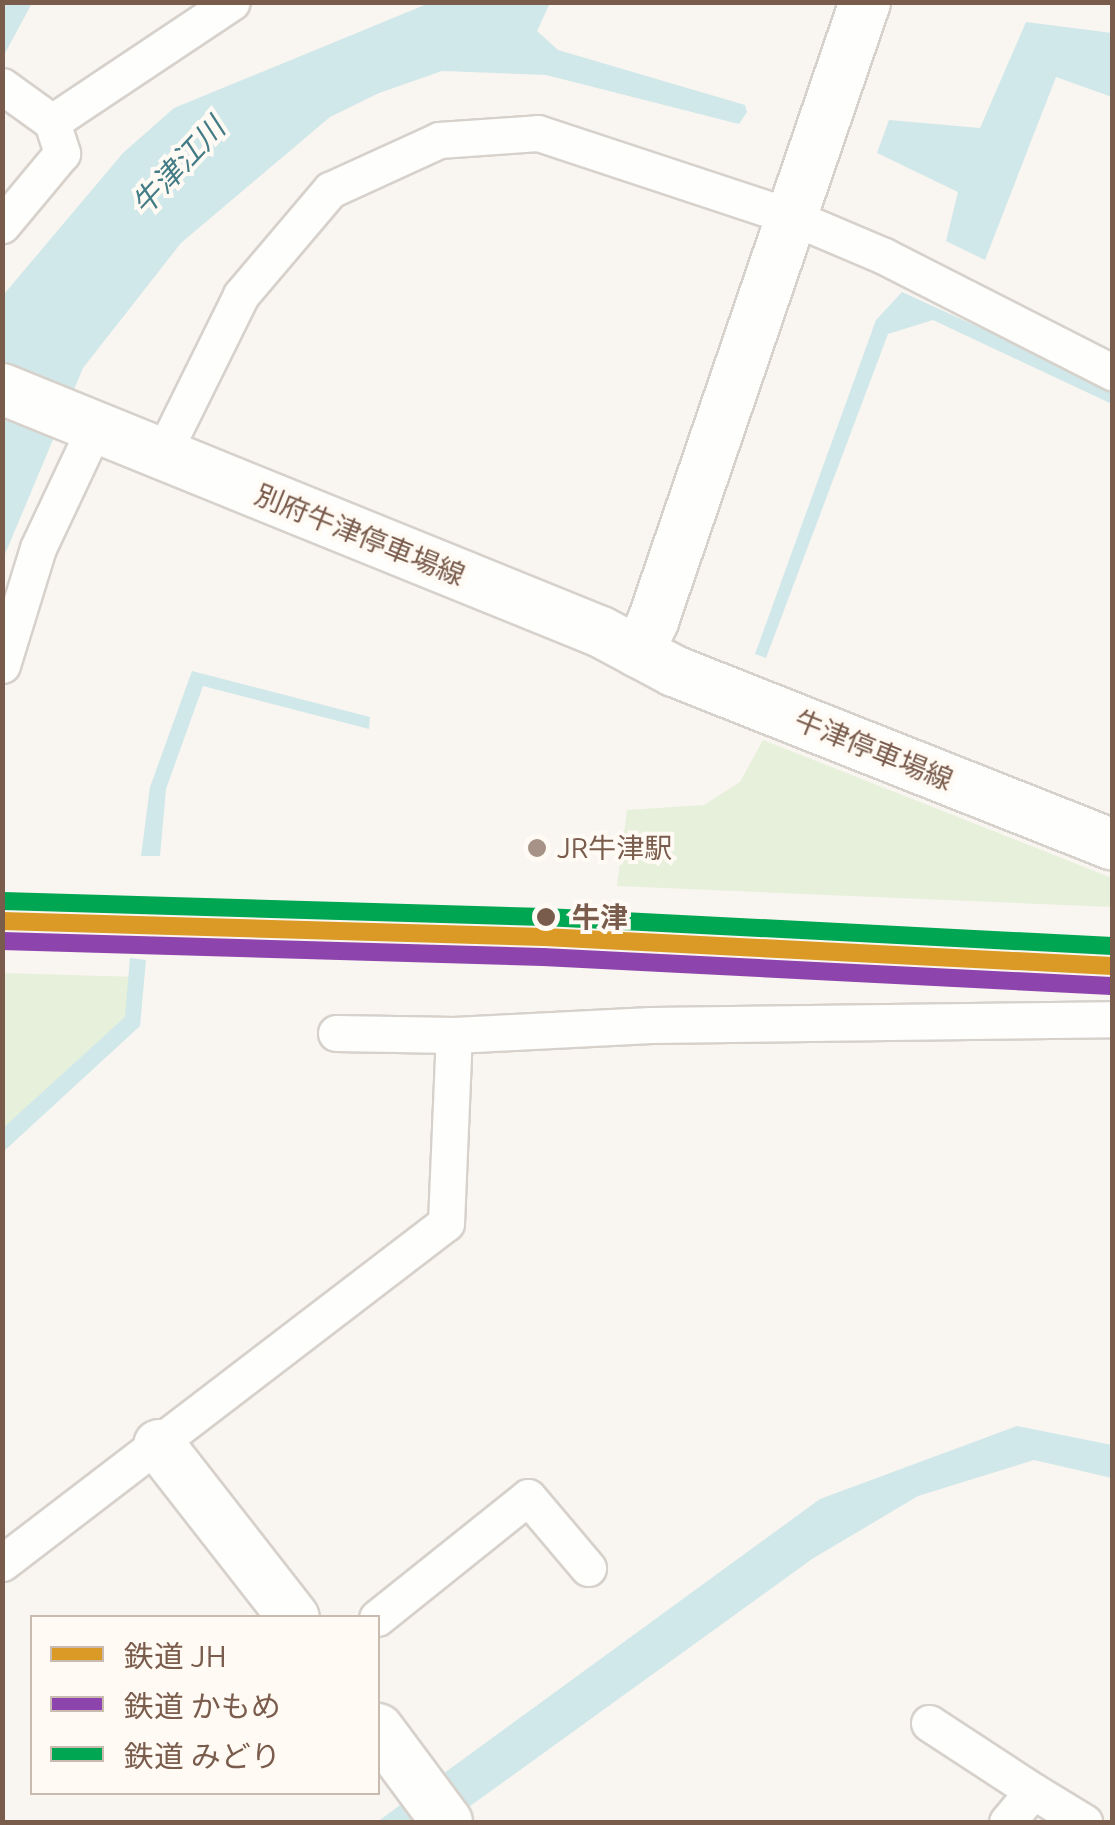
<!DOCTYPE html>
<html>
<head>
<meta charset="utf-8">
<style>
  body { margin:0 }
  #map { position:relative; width:1115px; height:1825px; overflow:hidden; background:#f9f5f0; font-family:Ubuntu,"Noto Sans JP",sans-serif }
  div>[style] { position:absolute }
  .green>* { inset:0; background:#e7f0db }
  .water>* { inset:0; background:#d0e8ea }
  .roads { filter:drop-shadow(2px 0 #d7d1cb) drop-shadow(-2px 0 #d7d1cb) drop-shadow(0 2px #d7d1cb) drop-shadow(0 -2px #d7d1cb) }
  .street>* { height:35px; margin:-17.5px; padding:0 17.5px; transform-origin:17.5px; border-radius:17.5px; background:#fefefd }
  .secondary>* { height:50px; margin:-25px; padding:0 25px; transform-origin:25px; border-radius:25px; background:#fefefd }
  .rail-1>* { height:18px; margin:-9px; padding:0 9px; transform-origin:9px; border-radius:9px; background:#da9a25 }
  .rail-2>* { height:18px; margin:-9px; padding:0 9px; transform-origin:9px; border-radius:9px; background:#8e44ad }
  .rail-3>* { height:18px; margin:-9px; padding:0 9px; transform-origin:9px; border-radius:9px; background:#00a651 }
  .dots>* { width:28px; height:28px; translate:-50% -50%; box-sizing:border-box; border:5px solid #fffaf3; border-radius:50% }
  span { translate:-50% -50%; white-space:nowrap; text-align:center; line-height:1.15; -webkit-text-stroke:8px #fffaf3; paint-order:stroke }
  .street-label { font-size:28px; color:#7a5c4d }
  .poi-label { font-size:28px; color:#7a5c4d }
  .left { translate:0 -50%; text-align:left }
  .stop-label { font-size:28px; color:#7a5c4d; font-weight:700 }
  .water-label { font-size:30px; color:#437c86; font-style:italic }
  .frame { position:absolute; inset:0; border:5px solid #7a5c4d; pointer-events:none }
  .legend { position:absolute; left:30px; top:1615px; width:350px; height:180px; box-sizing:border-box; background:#fffaf3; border:2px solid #cabbb1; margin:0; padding:12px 18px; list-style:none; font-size:30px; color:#7a5c4d }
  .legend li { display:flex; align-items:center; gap:20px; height:50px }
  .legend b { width:50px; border:2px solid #cabbb1 }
</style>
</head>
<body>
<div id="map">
  <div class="green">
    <div style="clip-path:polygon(763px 740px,1112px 878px,1112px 907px,617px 886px,627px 810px,704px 805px,740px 782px)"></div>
    <div style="clip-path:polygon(3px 973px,138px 977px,134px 1020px,3px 1137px)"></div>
  </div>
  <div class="water">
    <div style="clip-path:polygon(3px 2px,32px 3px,3px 57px,2px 3px)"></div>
    <div style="clip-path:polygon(432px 2px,550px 3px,537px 31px,558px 50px,745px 105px,747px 112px,739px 124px,546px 75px,442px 71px,379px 93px,330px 117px,181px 243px,83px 368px,3px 559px,5px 293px,123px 153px,174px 108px)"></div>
    <div style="clip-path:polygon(1026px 22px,1112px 33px,1112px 97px,1056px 77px,985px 260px,946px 241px,958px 192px,877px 153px,889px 120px,980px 128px)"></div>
    <div style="clip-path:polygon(902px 292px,1112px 388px,1112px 404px,933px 320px,888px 334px,766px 658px,755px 654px,876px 320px)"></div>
    <div style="clip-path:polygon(192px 671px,370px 717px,369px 729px,203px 686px,166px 789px,160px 856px,141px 856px,150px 787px)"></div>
    <div style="clip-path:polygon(130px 958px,146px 960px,140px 1026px,3px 1152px,3px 1128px,125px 1017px)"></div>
    <div style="clip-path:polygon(1017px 1426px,1112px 1445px,1112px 1478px,1034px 1460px,918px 1496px,812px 1559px,448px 1822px,377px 1822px,820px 1499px)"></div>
  </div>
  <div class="roads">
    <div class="street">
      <div style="left:2px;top:86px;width:62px;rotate:35.8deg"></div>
      <div style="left:52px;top:122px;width:33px;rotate:72deg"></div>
      <div style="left:62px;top:153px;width:94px;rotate:129.8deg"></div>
      <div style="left:52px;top:122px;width:216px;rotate:-33.7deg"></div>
      <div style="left:162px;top:455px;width:178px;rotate:-63.7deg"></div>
      <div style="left:241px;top:295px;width:138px;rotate:-49.7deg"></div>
      <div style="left:330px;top:190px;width:120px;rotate:-24.6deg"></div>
      <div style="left:439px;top:140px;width:99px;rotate:-4deg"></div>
      <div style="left:538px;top:133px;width:268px;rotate:18.3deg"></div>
      <div style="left:792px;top:217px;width:100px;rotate:23deg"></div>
      <div style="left:884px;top:256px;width:256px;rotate:27deg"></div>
      <div style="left:2px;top:665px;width:122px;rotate:-72.9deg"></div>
      <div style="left:38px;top:548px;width:134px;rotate:-64.8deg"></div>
      <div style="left:336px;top:1033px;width:118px;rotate:1deg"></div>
      <div style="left:454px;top:1035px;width:197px;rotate:-2.9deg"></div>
      <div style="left:651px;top:1025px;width:461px;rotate:-0.7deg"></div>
      <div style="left:2px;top:1563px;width:559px;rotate:-37.44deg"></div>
      <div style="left:446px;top:1223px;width:188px;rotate:-87.6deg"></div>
      <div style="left:377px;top:1618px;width:193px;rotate:-38.7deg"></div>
      <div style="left:528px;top:1497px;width:93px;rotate:49.8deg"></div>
      <div style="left:929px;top:1723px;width:124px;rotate:33.2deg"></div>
      <div style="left:1007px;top:1822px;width:40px;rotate:-50deg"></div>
      <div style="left:1033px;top:1791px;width:60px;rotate:31.3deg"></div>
    </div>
    <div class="secondary">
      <div style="left:2px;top:389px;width:646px;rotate:22.08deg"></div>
      <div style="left:601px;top:632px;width:83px;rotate:28.1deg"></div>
      <div style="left:674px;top:671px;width:471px;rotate:21.6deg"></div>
      <div style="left:638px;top:652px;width:34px;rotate:-64deg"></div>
      <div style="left:653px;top:621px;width:654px;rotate:-71.09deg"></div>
      <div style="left:159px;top:1445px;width:219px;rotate:52deg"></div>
      <div style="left:378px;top:1729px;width:116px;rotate:53.4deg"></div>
    </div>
  </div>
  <div class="rail-1">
    <div style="left:2px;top:921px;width:542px;rotate:1.69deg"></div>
    <div style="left:544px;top:937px;width:569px;rotate:2.92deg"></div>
  </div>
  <div class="rail-2">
    <div style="left:2px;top:941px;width:541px;rotate:1.69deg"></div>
    <div style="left:543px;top:957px;width:569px;rotate:2.92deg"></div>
  </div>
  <div class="rail-3">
    <div style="left:3px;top:901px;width:542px;rotate:1.69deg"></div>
    <div style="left:545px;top:917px;width:568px;rotate:2.93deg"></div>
  </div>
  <div class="dots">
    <div style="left:537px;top:848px;background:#a69286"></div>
    <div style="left:546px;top:917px;background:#7a5c4d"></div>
  </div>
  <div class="street-label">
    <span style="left:360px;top:535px;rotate:22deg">別府牛津停車場線</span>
    <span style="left:874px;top:750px;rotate:22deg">牛津停車場線</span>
  </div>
  <div class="poi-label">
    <span class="left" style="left:557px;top:848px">JR牛津駅</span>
  </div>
  <div class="stop-label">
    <span class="left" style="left:572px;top:917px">牛津</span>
  </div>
  <div class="water-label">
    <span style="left:178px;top:166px;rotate:-47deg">牛津江川</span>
  </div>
  <div class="frame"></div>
  <ul class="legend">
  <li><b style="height:12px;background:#da9a25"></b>鉄道 JH</li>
  <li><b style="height:12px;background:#8e44ad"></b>鉄道 かもめ</li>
  <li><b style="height:12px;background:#00a651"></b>鉄道 みどり</li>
  </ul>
</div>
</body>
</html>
